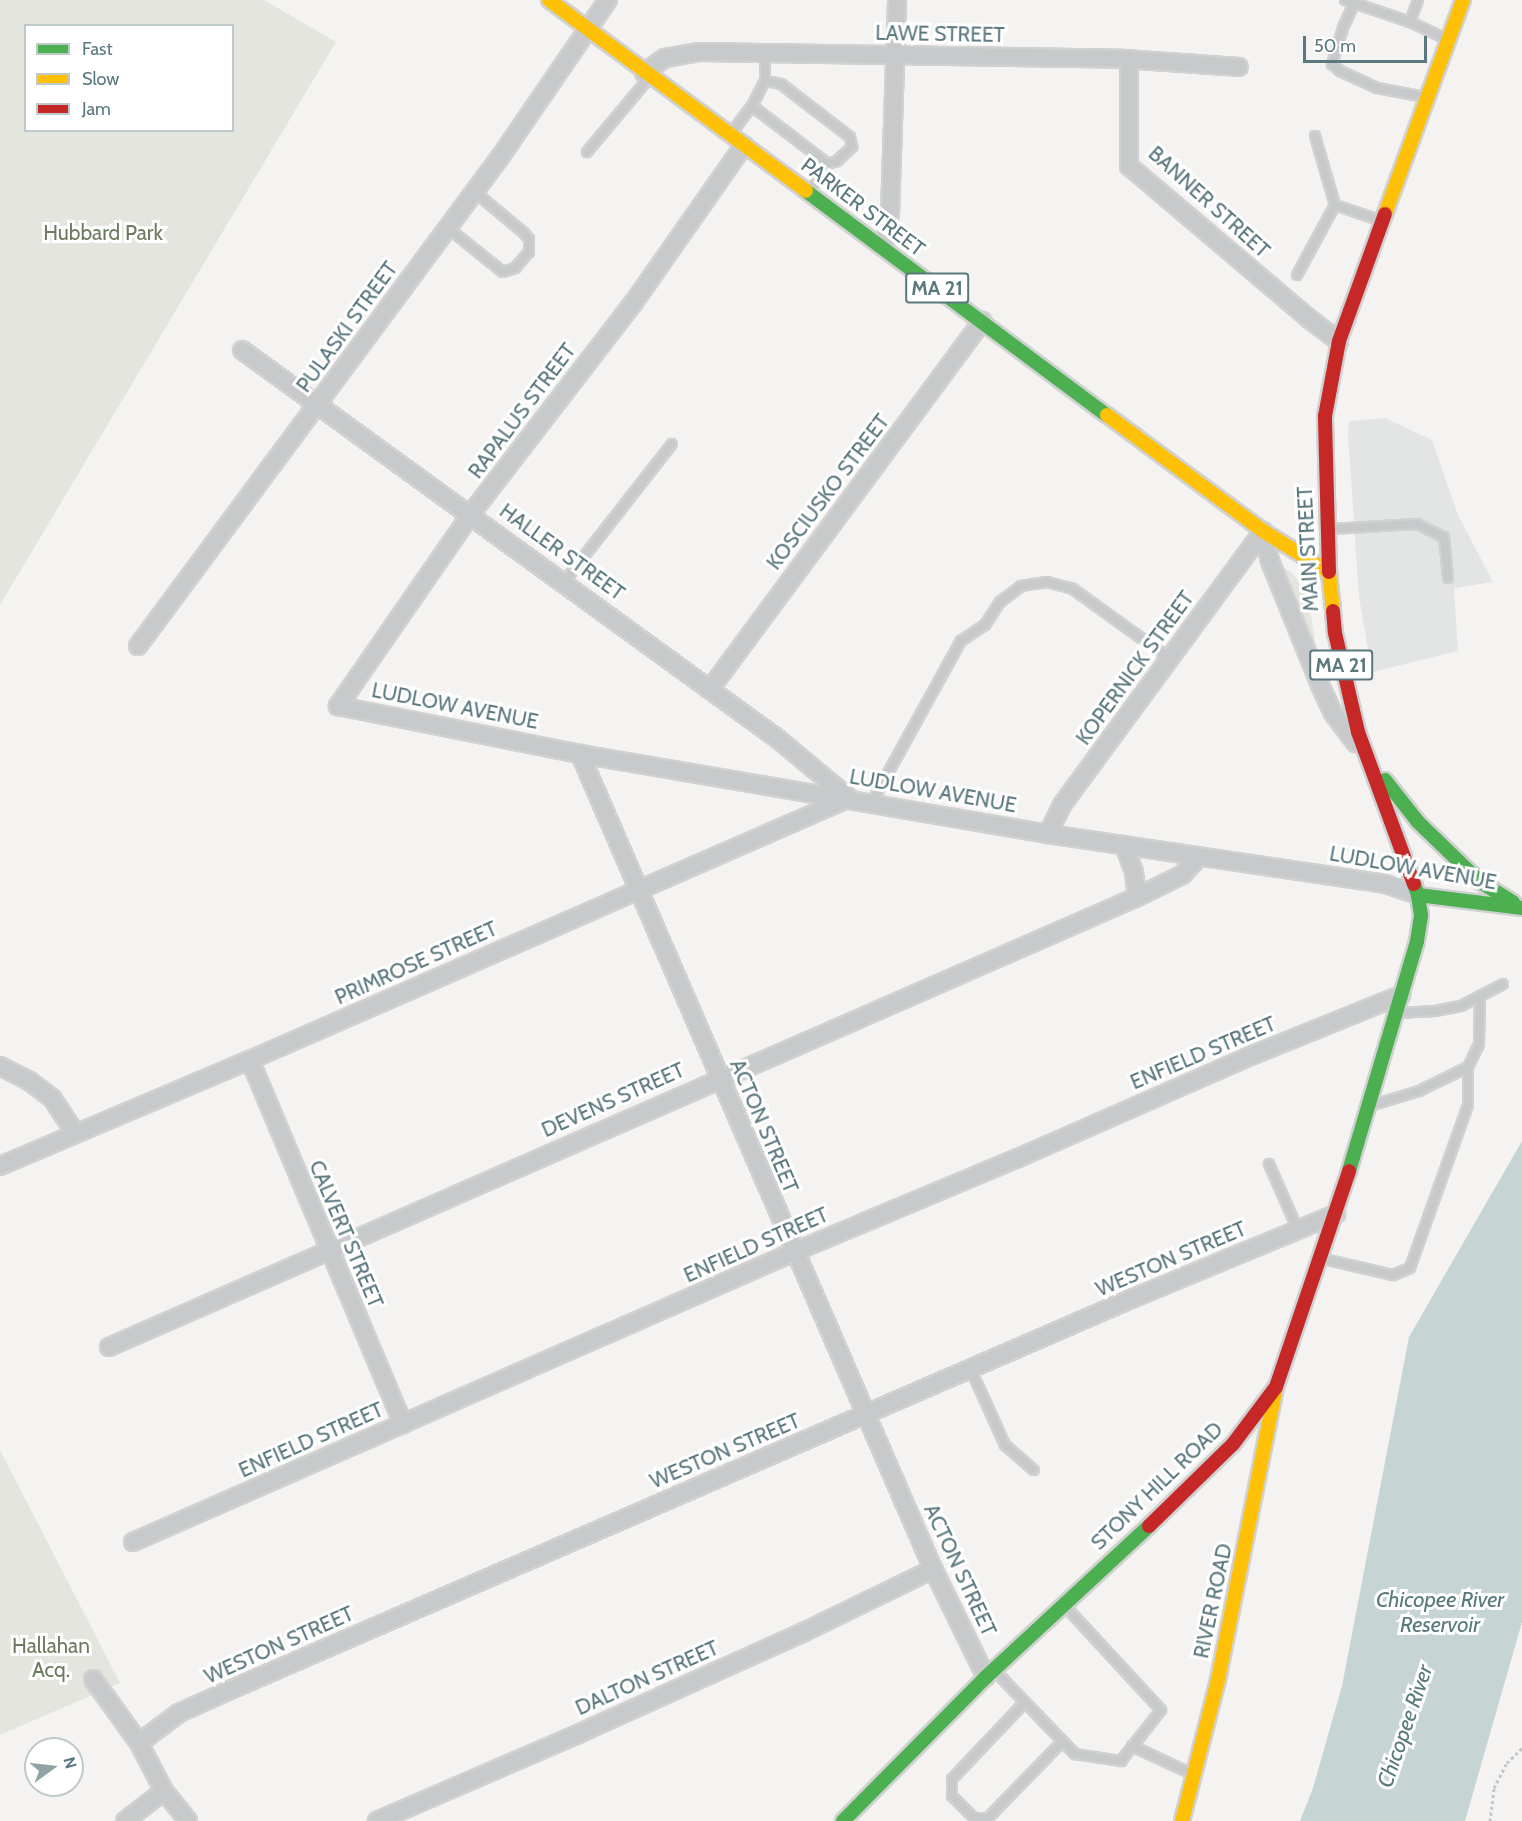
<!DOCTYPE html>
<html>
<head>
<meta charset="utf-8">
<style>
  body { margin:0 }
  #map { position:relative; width:1522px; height:1821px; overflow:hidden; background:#f4f3f1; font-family:Cabin,sans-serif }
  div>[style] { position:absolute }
  .built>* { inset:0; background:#e3e4e4 }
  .green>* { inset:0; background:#e4e5de }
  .water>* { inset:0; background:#c6d4d4 }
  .path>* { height:3px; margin-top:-1.5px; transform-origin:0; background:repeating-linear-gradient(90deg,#c5c7c7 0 3px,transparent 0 6px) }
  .roads { filter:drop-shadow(2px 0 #d0d1d1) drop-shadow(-2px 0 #d0d1d1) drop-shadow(0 2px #d0d1d1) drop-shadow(0 -2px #d0d1d1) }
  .lane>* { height:8px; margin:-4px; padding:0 4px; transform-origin:4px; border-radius:4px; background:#c7c9ca }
  .street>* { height:16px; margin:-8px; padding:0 8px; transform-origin:8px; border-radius:8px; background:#c7c9ca }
  .fast>* { height:14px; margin:-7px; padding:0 7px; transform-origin:7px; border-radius:7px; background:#4caf50 }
  .slow>* { height:14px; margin:-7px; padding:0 7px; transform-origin:7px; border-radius:7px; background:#ffc107 }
  .jam>* { height:14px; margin:-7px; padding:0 7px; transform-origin:7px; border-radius:7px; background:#c62828 }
  span { translate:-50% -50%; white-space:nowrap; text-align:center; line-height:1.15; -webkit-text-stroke:6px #fff; paint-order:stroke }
  .shield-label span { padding:2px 4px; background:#fff; border:2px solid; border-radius:4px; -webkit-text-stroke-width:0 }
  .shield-label { font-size:20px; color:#5c787f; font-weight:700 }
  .street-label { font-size:21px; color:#5c787f }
  .park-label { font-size:21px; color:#6c7b60 }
  .water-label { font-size:22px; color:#587a7b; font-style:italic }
  .legend { position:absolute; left:24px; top:24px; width:210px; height:108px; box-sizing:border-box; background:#fff; border:2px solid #bec9cc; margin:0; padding:8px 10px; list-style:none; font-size:18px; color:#5c787f }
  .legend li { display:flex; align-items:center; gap:12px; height:30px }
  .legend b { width:30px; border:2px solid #bec9cc }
  .north { position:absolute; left:24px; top:1737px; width:60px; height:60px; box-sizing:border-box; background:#fff; border:2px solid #bec9cc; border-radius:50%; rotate:75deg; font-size:16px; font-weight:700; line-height:24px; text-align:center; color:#5c787f }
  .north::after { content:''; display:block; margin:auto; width:21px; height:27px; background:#91a3a7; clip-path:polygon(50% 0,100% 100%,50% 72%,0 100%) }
  .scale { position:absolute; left:1303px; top:36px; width:124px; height:27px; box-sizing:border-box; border:3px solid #5c787f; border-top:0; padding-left:8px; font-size:18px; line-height:21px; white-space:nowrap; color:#5c787f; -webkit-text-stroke:4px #fff; paint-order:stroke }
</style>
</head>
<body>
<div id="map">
  <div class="built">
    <div style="clip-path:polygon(1385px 418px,1432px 440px,1458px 515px,1493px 582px,1454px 588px,1458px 651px,1372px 672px,1359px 597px,1348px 435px,1349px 421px)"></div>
  </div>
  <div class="green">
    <div style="clip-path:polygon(evenodd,0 0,264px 0,336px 42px,0 605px,0 0,26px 26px,232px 26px,232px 130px,26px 130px,26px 26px)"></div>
    <div style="clip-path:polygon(1278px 565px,1291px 572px,1307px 592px,1318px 659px)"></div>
    <div style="clip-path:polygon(0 1450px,120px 1683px,0 1735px)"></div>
  </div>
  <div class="water">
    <div style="clip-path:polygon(1522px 1141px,1522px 1622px,1465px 1821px,1300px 1821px,1313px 1788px,1342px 1686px,1409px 1337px)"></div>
  </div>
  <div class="path">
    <div style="left:1490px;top:1821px;width:33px;rotate:-83deg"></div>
    <div style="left:1494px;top:1788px;width:28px;rotate:-63deg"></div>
    <div style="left:1507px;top:1763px;width:21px;rotate:-45deg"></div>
  </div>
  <div class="roads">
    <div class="lane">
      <div style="left:1345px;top:0;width:69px;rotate:18.7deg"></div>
      <div style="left:1410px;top:22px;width:42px;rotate:25.3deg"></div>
      <div style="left:1354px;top:4px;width:26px;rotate:115deg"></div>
      <div style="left:1343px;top:28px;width:38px;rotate:107deg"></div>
      <div style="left:1332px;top:64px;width:11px;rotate:41deg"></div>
      <div style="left:1340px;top:71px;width:41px;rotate:24.7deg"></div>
      <div style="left:1377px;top:88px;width:49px;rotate:10.6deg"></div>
      <div style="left:1410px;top:22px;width:23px;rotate:-70deg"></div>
      <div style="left:752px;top:106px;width:96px;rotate:37.3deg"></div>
      <div style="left:828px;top:164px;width:9px;rotate:-18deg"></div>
      <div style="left:837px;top:161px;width:21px;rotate:-43deg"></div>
      <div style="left:852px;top:147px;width:10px;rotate:-101deg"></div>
      <div style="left:850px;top:137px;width:87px;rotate:-142.5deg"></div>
      <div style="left:781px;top:84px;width:16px;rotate:-169deg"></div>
      <div style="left:733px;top:131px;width:31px;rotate:-53deg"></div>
      <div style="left:752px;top:106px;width:28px;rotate:-63deg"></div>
      <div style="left:765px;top:81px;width:27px;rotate:-90deg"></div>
      <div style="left:1315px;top:136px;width:72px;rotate:73.8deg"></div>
      <div style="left:587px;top:152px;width:95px;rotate:-50.1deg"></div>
      <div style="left:810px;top:191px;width:32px;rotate:-56deg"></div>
      <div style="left:448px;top:228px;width:70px;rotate:38.7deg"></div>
      <div style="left:503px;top:272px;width:13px;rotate:-18deg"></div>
      <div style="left:515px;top:268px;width:21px;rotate:-49deg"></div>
      <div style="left:529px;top:252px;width:13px;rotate:-90deg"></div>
      <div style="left:529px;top:239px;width:8px;rotate:-130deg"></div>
      <div style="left:524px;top:233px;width:64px;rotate:-140.1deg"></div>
      <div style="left:1297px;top:275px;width:80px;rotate:-61.5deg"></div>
      <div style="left:1335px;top:205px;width:50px;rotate:18.8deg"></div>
      <div style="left:1331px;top:529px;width:86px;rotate:-3.3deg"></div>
      <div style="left:1417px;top:524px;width:30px;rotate:26deg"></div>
      <div style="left:1444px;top:537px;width:41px;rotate:84.4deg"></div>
      <div style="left:564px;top:582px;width:175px;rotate:-52deg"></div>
      <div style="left:872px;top:802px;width:184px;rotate:-61.1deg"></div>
      <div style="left:961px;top:641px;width:29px;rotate:-34deg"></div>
      <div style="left:985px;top:625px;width:27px;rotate:-57deg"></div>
      <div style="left:1000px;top:602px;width:26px;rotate:-37deg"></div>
      <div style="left:1021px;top:586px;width:26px;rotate:-9deg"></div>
      <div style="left:1047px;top:582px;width:27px;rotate:15deg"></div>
      <div style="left:1073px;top:589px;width:120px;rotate:35.8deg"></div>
      <div style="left:1398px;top:1013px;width:37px;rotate:-3deg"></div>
      <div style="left:1435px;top:1011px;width:26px;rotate:-11deg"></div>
      <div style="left:1461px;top:1006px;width:47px;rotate:-27.6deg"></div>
      <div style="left:1373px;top:1105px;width:48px;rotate:-16.9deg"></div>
      <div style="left:1419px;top:1091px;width:55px;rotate:-26.1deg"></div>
      <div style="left:1468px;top:1067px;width:25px;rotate:-64deg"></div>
      <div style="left:1479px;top:1044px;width:48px;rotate:-88.8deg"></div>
      <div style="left:1269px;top:1164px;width:72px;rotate:66.3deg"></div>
      <div style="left:1324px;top:1259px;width:71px;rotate:13.1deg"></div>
      <div style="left:1393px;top:1275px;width:18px;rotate:-22deg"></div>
      <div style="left:1410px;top:1268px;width:173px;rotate:-70.4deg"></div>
      <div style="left:1468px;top:1105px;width:38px;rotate:-90deg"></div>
      <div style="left:971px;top:1370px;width:82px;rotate:65.6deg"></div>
      <div style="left:1005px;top:1445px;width:38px;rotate:41deg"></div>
      <div style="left:996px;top:1672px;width:114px;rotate:46.1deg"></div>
      <div style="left:1075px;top:1754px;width:47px;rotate:8.7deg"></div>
      <div style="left:1121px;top:1761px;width:65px;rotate:-51.9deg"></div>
      <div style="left:1161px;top:1710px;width:140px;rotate:-132.7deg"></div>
      <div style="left:1025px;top:1702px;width:106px;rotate:133.5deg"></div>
      <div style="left:952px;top:1779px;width:17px;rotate:90deg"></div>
      <div style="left:952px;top:1796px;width:31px;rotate:45deg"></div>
      <div style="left:974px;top:1818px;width:14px"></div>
      <div style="left:988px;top:1818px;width:107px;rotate:-45.8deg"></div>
      <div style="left:1132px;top:1746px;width:66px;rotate:25deg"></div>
    </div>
    <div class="street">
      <div style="left:1129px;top:59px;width:107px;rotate:90deg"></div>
      <div style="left:1129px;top:166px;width:235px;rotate:40.3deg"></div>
      <div style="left:1308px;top:318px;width:39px;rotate:37deg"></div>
      <div style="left:644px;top:73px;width:26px;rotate:-36deg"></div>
      <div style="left:665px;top:58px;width:34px;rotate:-10deg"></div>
      <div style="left:698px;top:52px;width:425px;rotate:0.9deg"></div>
      <div style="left:1123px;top:59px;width:116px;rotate:3.9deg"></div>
      <div style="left:744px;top:145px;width:192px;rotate:125deg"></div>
      <div style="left:634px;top:302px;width:267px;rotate:127.6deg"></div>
      <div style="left:471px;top:514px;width:234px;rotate:124.7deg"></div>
      <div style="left:338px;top:706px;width:247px;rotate:11.2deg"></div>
      <div style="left:580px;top:754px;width:475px;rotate:9.7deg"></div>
      <div style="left:1048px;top:834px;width:341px;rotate:8.4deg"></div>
      <div style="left:1385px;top:884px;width:35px;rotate:18deg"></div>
      <div style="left:884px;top:247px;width:34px;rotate:-80deg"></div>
      <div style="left:890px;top:214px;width:214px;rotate:-88.1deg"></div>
      <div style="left:1263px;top:531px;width:31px;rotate:77deg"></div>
      <div style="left:1270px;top:561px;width:134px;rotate:68deg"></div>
      <div style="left:1320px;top:685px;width:31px;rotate:65deg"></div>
      <div style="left:1333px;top:713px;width:38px;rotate:53deg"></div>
      <div style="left:138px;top:646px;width:610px;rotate:-53.47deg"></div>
      <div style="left:501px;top:156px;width:189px;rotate:-55.6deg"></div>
      <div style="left:710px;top:689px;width:458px;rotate:-53.5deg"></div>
      <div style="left:580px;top:754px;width:888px;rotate:66.58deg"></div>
      <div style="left:933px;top:1569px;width:120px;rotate:63.9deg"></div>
      <div style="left:1048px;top:834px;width:32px;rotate:-64deg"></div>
      <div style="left:1062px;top:805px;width:340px;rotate:-53.7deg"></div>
      <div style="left:1137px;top:897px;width:50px;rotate:-26.1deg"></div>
      <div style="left:1182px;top:875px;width:25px;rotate:-47deg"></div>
      <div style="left:250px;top:1060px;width:395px;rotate:67.2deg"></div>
      <div style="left:0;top:1066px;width:31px;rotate:27deg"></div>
      <div style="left:28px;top:1080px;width:30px;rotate:37deg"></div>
      <div style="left:52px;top:1098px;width:42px;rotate:56.7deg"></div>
      <div style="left:0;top:1166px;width:272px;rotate:-23deg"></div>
      <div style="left:250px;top:1060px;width:654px;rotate:-23.62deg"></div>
      <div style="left:849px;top:798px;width:92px;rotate:-140.3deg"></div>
      <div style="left:778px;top:739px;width:662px;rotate:-144.03deg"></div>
      <div style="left:109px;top:1347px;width:1122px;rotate:-23.64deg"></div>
      <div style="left:1137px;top:897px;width:25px;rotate:-97deg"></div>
      <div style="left:1134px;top:872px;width:29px;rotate:-110deg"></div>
      <div style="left:133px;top:1542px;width:722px;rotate:-23.69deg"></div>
      <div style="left:794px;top:1252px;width:243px;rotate:-22.8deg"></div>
      <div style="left:1018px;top:1158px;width:257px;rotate:-23.7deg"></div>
      <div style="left:1253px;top:1055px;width:160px;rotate:-22.1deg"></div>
      <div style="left:93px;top:1679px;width:79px;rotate:54.3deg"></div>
      <div style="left:139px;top:1743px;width:54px;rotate:62.5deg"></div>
      <div style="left:164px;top:1791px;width:38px;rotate:51deg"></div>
      <div style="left:139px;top:1743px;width:50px;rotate:-36.9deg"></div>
      <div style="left:179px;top:1713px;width:56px;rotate:-24.3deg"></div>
      <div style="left:230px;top:1690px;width:982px;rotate:-23.46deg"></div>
      <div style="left:1131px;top:1299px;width:222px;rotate:-22.5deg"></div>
      <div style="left:125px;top:1821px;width:49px;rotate:-37.6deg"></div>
      <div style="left:377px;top:1821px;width:219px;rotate:-23.4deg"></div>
      <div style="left:578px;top:1734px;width:248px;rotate:-24.3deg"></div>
      <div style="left:804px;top:1632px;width:144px;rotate:-26deg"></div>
    </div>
    <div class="fast">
      <div style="left:806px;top:191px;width:375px;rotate:36.7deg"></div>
      <div style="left:1385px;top:780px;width:53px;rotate:51.8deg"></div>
      <div style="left:1418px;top:822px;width:85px;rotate:44deg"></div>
      <div style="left:1479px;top:881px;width:40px;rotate:32deg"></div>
      <div style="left:1414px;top:884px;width:12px;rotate:70deg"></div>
      <div style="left:1418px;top:895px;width:105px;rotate:7.1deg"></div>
      <div style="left:1349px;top:1171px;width:240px;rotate:-73.5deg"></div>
      <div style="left:1417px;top:941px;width:26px;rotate:-81deg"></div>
      <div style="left:1421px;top:915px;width:20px;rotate:-99deg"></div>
      <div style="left:843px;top:1821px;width:203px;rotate:-45.2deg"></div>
      <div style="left:986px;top:1677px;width:222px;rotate:-42.8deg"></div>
    </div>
    <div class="slow">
      <div style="left:549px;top:0;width:320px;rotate:36.6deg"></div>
      <div style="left:1385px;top:214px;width:228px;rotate:-70deg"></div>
      <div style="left:1107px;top:415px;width:194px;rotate:36.6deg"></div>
      <div style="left:1263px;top:531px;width:78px;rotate:31.8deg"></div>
      <div style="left:1329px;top:572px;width:39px;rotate:84deg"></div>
      <div style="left:1182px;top:1821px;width:146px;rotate:-75.7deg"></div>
      <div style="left:1218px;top:1680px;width:294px;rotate:-78.8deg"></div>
    </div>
    <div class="jam">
      <div style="left:1329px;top:572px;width:156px;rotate:-91.5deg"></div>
      <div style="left:1325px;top:416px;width:76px;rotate:-79.4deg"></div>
      <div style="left:1339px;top:341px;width:135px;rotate:-70.1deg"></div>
      <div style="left:1333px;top:611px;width:22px;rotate:85deg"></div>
      <div style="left:1335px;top:633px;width:102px;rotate:76.9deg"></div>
      <div style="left:1358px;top:732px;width:162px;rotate:69.8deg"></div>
      <div style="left:1149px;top:1526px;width:117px;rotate:-44.3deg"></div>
      <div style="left:1233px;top:1444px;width:71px;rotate:-53deg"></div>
      <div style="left:1276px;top:1387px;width:228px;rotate:-71.3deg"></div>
    </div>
  </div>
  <div class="shield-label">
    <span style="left:937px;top:288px">MA 21</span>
    <span style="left:1341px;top:665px">MA 21</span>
  </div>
  <div class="street-label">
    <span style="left:940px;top:34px;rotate:1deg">LAWE STREET</span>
    <span style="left:1209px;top:202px;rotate:42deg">BANNER STREET</span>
    <span style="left:863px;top:207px;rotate:37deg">PARKER STREET</span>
    <span style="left:347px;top:327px;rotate:-54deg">PULASKI STREET</span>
    <span style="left:522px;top:411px;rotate:-53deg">RAPALUS STREET</span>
    <span style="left:828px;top:492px;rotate:-53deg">KOSCIUSKO STREET</span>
    <span style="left:1308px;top:549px;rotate:-93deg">MAIN STREET</span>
    <span style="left:562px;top:552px;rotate:36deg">HALLER STREET</span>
    <span style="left:1135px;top:668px;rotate:-54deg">KOPERNICK STREET</span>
    <span style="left:455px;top:706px;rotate:11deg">LUDLOW AVENUE</span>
    <span style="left:933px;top:791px;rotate:10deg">LUDLOW AVENUE</span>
    <span style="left:1413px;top:868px;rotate:10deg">LUDLOW AVENUE</span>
    <span style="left:416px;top:963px;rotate:-24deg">PRIMROSE STREET</span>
    <span style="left:1203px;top:1053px;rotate:-23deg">ENFIELD STREET</span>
    <span style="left:613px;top:1100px;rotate:-24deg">DEVENS STREET</span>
    <span style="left:764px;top:1126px;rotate:67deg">ACTON STREET</span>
    <span style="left:346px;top:1234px;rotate:67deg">CALVERT STREET</span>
    <span style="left:756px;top:1245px;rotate:-24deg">ENFIELD STREET</span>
    <span style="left:1171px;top:1259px;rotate:-23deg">WESTON STREET</span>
    <span style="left:311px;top:1440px;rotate:-24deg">ENFIELD STREET</span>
    <span style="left:725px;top:1451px;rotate:-23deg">WESTON STREET</span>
    <span style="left:1157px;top:1486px;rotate:-44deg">STONY HILL ROAD</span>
    <span style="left:960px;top:1570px;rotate:65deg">ACTON STREET</span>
    <span style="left:1213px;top:1601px;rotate:-78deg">RIVER ROAD</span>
    <span style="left:279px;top:1645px;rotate:-24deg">WESTON STREET</span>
    <span style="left:647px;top:1678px;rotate:-24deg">DALTON STREET</span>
  </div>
  <div class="park-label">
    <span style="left:103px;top:233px">Hubbard Park</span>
    <span style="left:51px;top:1658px">Hallahan<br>Acq.</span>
  </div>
  <div class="water-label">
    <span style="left:1440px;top:1612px">Chicopee River<br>Reservoir</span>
    <span style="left:1405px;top:1726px;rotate:-71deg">Chicopee River</span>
  </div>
  <ul class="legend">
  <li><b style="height:8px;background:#4caf50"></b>Fast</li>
  <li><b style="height:8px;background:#ffc107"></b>Slow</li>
  <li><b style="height:8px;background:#c62828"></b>Jam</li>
  </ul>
  <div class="north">N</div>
  <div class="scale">50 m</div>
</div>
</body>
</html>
